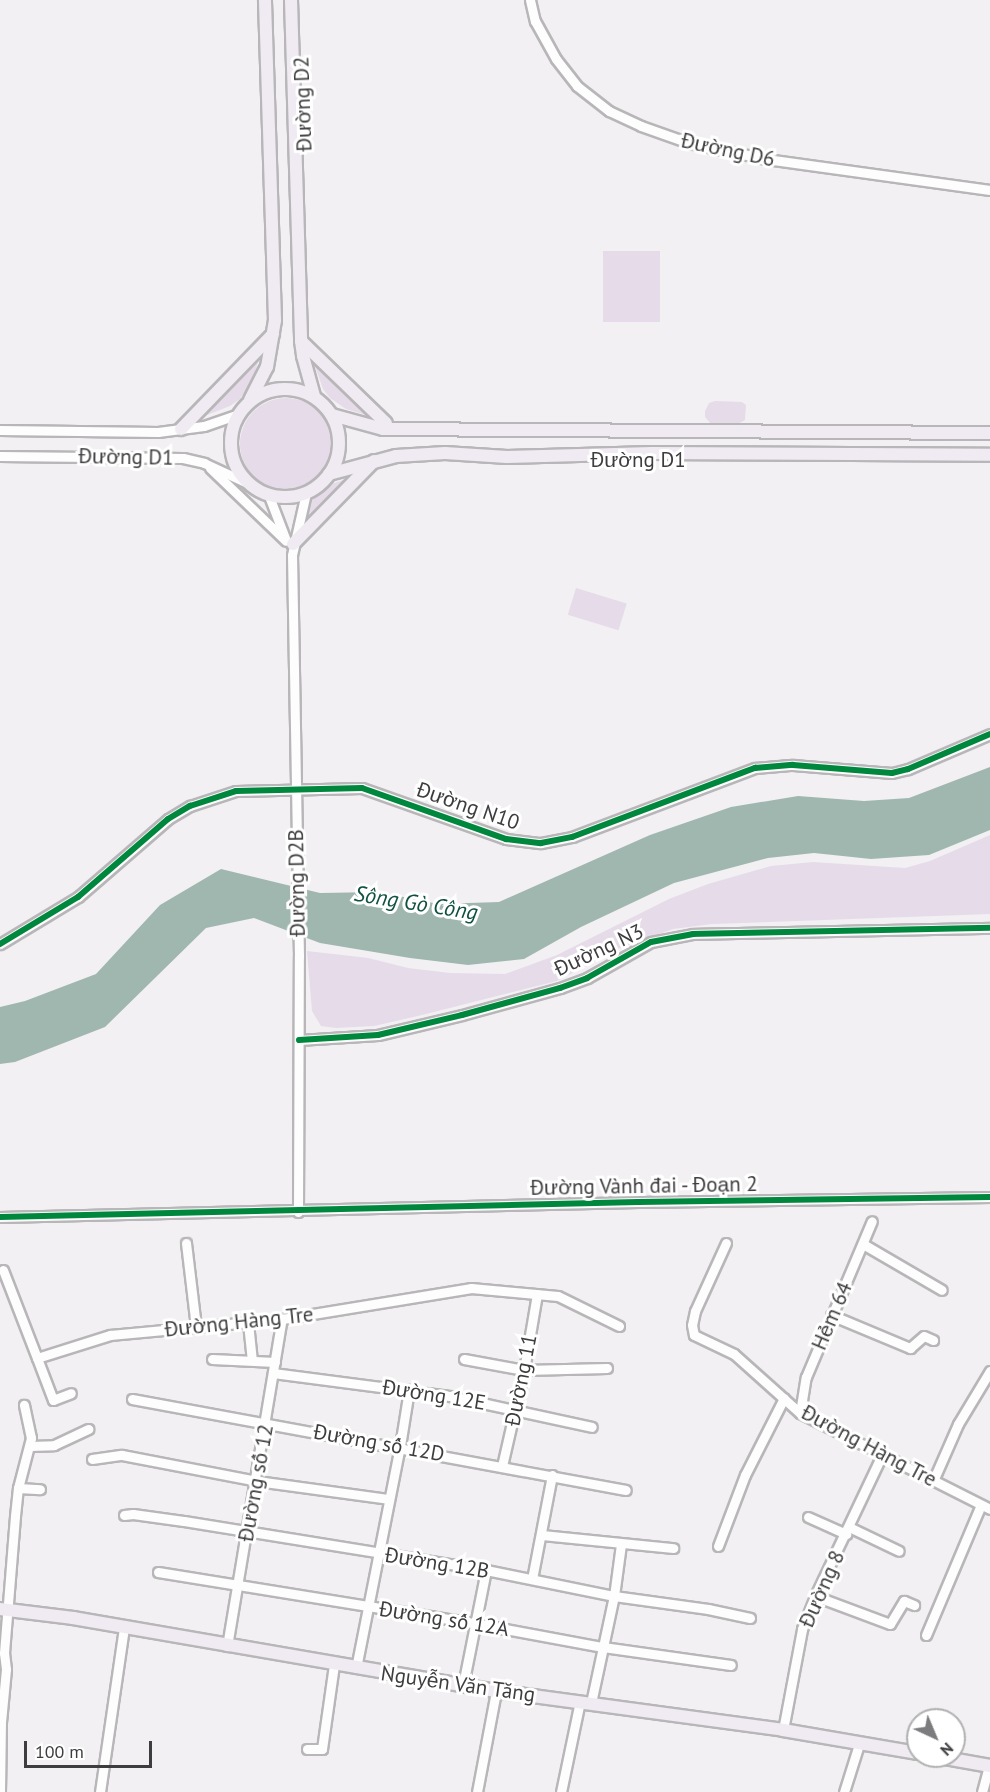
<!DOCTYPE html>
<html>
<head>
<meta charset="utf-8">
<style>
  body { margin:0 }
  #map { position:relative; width:990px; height:1792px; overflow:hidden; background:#f2f0f3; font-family:"PT Sans",sans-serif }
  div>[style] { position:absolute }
  .green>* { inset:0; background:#e6dbe9; transform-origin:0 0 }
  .round { border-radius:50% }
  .water>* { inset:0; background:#a0b7af }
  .roads { filter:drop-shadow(2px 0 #b8b6b8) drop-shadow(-2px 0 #b8b6b8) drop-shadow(0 2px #b8b6b8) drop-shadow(0 -2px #b8b6b8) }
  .minor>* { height:9px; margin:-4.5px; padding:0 4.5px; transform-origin:4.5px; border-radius:4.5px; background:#fdfdfd }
  .major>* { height:12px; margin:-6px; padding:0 6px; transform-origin:6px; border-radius:6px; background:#f0ebf2 }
  .major>.ring { margin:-6px; padding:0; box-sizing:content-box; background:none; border:12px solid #f0ebf2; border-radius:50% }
  .cycleway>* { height:6px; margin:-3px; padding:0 3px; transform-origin:3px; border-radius:3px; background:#00873e }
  span { translate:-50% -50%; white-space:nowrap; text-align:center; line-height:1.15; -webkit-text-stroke:6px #fff; paint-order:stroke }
  .street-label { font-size:21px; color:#3d3c3e }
  .water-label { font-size:22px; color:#0f5140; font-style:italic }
  .north { position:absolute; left:906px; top:1708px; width:60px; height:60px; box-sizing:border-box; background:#fff; border:2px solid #b1b1b2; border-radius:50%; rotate:136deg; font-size:16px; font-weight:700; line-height:24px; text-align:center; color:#3d3c3e }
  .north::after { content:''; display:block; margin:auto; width:21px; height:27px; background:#7c7b7d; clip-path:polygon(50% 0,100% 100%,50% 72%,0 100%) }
  .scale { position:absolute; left:24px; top:1741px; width:128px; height:27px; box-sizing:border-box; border:3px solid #3d3c3e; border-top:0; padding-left:8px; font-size:18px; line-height:21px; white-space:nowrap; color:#3d3c3e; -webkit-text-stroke:4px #fff; paint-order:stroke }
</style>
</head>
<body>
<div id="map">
  <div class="green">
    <div style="left:603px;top:251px;width:57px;height:71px"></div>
    <div style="clip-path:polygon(312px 358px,369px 416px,346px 409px,330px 398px,323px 389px)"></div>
    <div style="clip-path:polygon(258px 362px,252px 382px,240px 399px,230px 406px,202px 417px)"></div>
    <div class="round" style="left:240px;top:398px;width:92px;height:92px"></div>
    <div style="clip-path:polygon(715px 401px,742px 402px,746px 405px,745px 420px,738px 424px,711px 424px,705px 417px,705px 411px,709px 403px)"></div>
    <div style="clip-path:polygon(355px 476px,299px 532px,308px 505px,314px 498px,334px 483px)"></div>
    <div style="left:576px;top:588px;width:53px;height:28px;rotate:17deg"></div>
    <div style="clip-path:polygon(990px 835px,990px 914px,712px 924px,673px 929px,620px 948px,557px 981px,422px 1015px,374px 1026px,336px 1028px,321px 1026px,312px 1011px,307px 951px,368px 958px,408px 968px,450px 973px,505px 974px,557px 955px,669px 899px,708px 884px,771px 866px,813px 862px,905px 868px,930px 861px)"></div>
  </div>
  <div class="water">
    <div style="clip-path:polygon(990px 767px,990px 830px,929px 855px,871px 859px,814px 853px,768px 858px,674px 883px,581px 927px,524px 959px,468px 965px,410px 958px,320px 943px,254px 918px,206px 928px,105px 1027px,15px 1062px,0 1064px,0 1007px,25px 1001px,96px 974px,160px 905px,221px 869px,320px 893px,379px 892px,438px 904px,499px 902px,650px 835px,731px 807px,798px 796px,864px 801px,909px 798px)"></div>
  </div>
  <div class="roads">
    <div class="minor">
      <div style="left:530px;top:0;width:22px;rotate:77deg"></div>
      <div style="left:535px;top:21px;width:43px;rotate:61.1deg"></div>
      <div style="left:556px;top:59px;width:34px;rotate:52deg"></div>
      <div style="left:577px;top:86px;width:41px;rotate:38deg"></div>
      <div style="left:609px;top:111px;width:35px;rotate:25deg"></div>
      <div style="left:641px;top:126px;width:51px;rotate:19.5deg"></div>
      <div style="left:689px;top:143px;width:79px;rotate:11.7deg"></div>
      <div style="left:766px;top:159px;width:226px;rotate:7.9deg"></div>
      <div style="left:0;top:430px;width:158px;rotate:0.7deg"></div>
      <div style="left:158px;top:432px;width:46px;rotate:-7.4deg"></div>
      <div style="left:204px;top:426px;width:36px;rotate:-19deg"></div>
      <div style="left:0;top:456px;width:183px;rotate:0.6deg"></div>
      <div style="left:183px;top:458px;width:22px;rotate:13deg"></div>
      <div style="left:204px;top:463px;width:47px;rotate:24.9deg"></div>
      <div style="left:210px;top:468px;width:105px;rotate:43.8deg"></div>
      <div style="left:269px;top:496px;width:45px;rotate:69.1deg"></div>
      <div style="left:0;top:944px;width:91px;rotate:-31.1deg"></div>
      <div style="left:78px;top:897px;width:119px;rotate:-40.9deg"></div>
      <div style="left:168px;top:819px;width:26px;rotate:-31deg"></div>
      <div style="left:190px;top:806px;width:48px;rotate:-18.1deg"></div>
      <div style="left:236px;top:791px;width:126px;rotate:-1.4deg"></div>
      <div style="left:362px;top:788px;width:153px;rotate:19.5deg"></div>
      <div style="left:506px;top:839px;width:35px;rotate:7deg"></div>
      <div style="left:541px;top:843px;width:32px;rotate:-11deg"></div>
      <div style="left:572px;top:837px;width:196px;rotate:-20.7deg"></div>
      <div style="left:755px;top:768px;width:38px;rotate:-5deg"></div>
      <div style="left:793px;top:765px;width:99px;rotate:4.6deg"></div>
      <div style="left:892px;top:773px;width:16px;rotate:-14deg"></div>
      <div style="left:908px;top:769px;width:89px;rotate:-23.1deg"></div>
      <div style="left:299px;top:1040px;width:79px;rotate:-3.6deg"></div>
      <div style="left:378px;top:1035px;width:86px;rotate:-13.4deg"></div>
      <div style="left:462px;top:1015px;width:102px;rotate:-15.4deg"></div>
      <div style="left:560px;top:988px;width:29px;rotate:-20deg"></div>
      <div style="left:587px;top:978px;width:73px;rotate:-29.4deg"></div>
      <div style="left:651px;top:942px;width:43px;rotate:-10.8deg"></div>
      <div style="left:693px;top:934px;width:297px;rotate:-1.2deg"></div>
      <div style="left:298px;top:1212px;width:256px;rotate:-89.8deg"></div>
      <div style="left:299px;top:956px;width:401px;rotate:-91deg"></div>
      <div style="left:292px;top:555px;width:64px;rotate:-77.3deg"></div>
      <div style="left:0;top:1217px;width:638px;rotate:-1.35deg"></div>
      <div style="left:638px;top:1202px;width:352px;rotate:-0.8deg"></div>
      <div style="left:186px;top:1243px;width:85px;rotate:83.2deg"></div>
      <div style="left:726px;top:1243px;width:75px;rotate:114.5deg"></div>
      <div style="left:695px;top:1311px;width:14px;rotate:102deg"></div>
      <div style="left:692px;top:1325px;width:10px;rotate:79deg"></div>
      <div style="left:694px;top:1335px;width:44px;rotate:25.4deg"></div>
      <div style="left:734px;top:1354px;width:89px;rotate:41.8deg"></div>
      <div style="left:800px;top:1413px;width:213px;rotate:26.8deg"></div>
      <div style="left:863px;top:1244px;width:91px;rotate:30.2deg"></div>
      <div style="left:3px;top:1270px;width:94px;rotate:68.9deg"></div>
      <div style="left:37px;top:1358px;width:77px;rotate:-17.5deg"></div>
      <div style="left:110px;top:1335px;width:173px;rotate:-5.3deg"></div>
      <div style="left:282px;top:1319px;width:192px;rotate:-9.3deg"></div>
      <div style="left:471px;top:1288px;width:87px;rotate:5.3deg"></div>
      <div style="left:558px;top:1296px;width:68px;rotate:26.2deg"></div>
      <div style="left:831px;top:1315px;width:86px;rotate:22.7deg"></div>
      <div style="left:910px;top:1348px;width:18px;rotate:-41deg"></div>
      <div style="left:924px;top:1336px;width:10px;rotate:24deg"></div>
      <div style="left:248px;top:1323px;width:37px;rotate:84deg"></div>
      <div style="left:37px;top:1358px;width:45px;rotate:69.1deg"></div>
      <div style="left:53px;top:1400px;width:19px;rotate:-21deg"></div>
      <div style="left:212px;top:1359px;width:63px;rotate:2.7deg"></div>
      <div style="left:464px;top:1359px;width:61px;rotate:10.4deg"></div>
      <div style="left:524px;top:1370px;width:83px;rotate:-1.4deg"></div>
      <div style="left:273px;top:1373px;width:178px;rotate:7.4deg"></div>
      <div style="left:450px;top:1396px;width:145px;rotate:12.3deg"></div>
      <div style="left:132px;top:1399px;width:502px;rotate:10.44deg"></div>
      <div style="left:800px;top:1413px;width:36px;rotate:-81deg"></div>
      <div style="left:806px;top:1377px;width:169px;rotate:-67.1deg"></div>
      <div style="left:30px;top:1446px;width:24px;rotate:-2deg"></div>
      <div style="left:54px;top:1445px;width:38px;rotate:-25deg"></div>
      <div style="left:92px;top:1459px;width:30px;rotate:-8deg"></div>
      <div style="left:122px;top:1455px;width:137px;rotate:10.9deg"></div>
      <div style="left:257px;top:1481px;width:132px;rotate:7.8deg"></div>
      <div style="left:502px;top:1466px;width:98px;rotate:-77.1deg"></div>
      <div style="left:524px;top:1370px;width:77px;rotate:-80.3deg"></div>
      <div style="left:933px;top:1481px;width:62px;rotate:-66.3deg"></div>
      <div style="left:958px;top:1424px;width:62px;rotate:-58.9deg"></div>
      <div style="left:18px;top:1488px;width:22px;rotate:3deg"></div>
      <div style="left:124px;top:1515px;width:9px;rotate:-6deg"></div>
      <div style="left:133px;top:1514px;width:51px;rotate:7.8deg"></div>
      <div style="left:184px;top:1521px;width:306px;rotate:9.2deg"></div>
      <div style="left:486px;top:1570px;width:131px;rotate:11.5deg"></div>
      <div style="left:614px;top:1596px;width:95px;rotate:7.9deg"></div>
      <div style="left:708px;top:1609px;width:43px;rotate:12.1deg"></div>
      <div style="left:808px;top:1517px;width:42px;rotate:24.1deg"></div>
      <div style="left:849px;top:1527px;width:55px;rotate:25.6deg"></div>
      <div style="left:542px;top:1535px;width:132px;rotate:5.7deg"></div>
      <div style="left:718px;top:1546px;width:76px;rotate:-69.2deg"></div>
      <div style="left:745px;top:1475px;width:86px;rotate:-63.1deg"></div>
      <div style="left:158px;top:1572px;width:319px;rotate:9.2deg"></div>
      <div style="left:473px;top:1623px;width:132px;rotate:10.5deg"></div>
      <div style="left:603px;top:1647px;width:129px;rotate:8deg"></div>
      <div style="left:532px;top:1579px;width:106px;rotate:-79.1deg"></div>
      <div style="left:815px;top:1596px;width:80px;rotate:20.5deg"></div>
      <div style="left:890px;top:1624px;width:27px;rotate:-59deg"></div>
      <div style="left:904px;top:1601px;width:11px;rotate:22deg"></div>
      <div style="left:926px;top:1635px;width:141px;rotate:-67.1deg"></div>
      <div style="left:227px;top:1646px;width:332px;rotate:-80.5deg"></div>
      <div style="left:356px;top:1668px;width:226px;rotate:-78.8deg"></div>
      <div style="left:400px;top:1446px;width:57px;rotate:-80.9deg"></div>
      <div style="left:463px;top:1685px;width:117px;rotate:-78.7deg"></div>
      <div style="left:591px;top:1703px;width:109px;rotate:-77.9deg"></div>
      <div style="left:614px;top:1596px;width:52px;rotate:-82.3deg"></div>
      <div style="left:783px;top:1730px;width:103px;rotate:-79.3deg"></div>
      <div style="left:802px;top:1629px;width:35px;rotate:-68deg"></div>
      <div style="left:815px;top:1596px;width:156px;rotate:-64.6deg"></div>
      <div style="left:307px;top:1749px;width:15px"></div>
      <div style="left:322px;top:1749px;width:85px;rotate:-81.9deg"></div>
      <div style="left:0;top:1792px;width:70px;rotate:-89.2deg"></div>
      <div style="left:1px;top:1722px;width:53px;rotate:-84.6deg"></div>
      <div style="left:6px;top:1669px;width:16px;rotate:-97deg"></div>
      <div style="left:4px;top:1653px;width:137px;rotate:-85.4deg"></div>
      <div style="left:15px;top:1516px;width:28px;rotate:-84deg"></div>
      <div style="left:18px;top:1488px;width:52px;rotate:-75.4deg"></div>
      <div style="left:31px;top:1438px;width:34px;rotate:-102deg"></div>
      <div style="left:100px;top:1792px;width:166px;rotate:-81.7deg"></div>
      <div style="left:477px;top:1792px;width:103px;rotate:-79.3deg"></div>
      <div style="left:561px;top:1792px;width:93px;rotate:-78.2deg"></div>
      <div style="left:844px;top:1792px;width:50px;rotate:-72.6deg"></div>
      <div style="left:982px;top:1792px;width:28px;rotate:-75deg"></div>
    </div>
    <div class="major">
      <div style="left:291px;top:0;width:341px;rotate:88.3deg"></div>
      <div style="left:301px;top:341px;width:15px;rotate:82deg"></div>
      <div style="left:303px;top:356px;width:41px;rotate:74.6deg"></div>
      <div style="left:301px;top:341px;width:118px;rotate:44deg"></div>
      <div class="ring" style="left:231px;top:389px;width:96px;height:96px"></div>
      <div style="left:250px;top:400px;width:37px;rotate:-63deg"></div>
      <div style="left:267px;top:367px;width:48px;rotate:-80.3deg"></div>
      <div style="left:275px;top:320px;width:320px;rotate:-91.8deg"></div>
      <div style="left:332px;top:415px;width:53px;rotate:15.4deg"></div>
      <div style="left:383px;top:429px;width:607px;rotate:0.38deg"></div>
      <div style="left:181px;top:429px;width:132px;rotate:-45.9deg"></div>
      <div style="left:329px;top:474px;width:69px;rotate:-15deg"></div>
      <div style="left:396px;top:456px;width:49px;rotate:-3.5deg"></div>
      <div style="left:445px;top:453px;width:62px;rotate:3.7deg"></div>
      <div style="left:507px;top:457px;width:145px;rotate:-1.6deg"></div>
      <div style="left:652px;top:453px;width:338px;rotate:0.3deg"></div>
      <div style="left:293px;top:544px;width:116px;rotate:-45.7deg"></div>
      <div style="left:0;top:1609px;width:74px;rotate:7deg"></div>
      <div style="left:73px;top:1618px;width:429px;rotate:9.8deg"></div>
      <div style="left:496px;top:1691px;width:290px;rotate:7.7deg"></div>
      <div style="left:783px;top:1730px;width:137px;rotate:9.7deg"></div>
      <div style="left:934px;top:1756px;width:57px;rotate:10.1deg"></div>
    </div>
  </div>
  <div class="cycleway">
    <div style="left:0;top:944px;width:91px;rotate:-31.1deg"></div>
    <div style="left:78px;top:897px;width:119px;rotate:-40.9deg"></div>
    <div style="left:168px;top:819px;width:26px;rotate:-31deg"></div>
    <div style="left:190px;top:806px;width:48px;rotate:-18.1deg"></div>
    <div style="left:236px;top:791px;width:126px;rotate:-1.4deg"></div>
    <div style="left:362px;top:788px;width:153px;rotate:19.5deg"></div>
    <div style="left:506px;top:839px;width:35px;rotate:7deg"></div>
    <div style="left:541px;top:843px;width:32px;rotate:-11deg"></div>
    <div style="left:572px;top:837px;width:196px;rotate:-20.7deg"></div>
    <div style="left:755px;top:768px;width:38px;rotate:-5deg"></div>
    <div style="left:793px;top:765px;width:99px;rotate:4.6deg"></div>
    <div style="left:892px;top:773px;width:16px;rotate:-14deg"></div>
    <div style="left:908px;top:769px;width:89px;rotate:-23.1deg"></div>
    <div style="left:299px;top:1040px;width:79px;rotate:-3.6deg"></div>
    <div style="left:378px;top:1035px;width:86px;rotate:-13.4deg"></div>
    <div style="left:462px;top:1015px;width:102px;rotate:-15.4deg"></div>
    <div style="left:560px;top:988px;width:29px;rotate:-20deg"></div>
    <div style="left:587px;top:978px;width:73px;rotate:-29.4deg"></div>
    <div style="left:651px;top:942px;width:43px;rotate:-10.8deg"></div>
    <div style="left:693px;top:934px;width:297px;rotate:-1.2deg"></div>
    <div style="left:0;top:1217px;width:638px;rotate:-1.35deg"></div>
    <div style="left:638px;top:1202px;width:352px;rotate:-0.8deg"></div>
  </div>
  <div class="street-label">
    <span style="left:303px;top:104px;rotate:-92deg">Đường D2</span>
    <span style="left:728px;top:150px;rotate:12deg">Đường D6</span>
    <span style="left:126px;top:457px;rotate:1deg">Đường D1</span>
    <span style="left:638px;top:460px">Đường D1</span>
    <span style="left:468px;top:806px;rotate:19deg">Đường N10</span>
    <span style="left:297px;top:883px;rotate:-91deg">Đường D2B</span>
    <span style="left:599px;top:950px;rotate:-25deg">Đường N3</span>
    <span style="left:644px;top:1186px;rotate:-1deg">Đường Vành đai - Đoạn 2</span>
    <span style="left:832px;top:1316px;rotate:-67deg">Hẻm 64</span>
    <span style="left:239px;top:1322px;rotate:-6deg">Đường Hàng Tre</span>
    <span style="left:521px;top:1380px;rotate:-79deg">Đường 11</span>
    <span style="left:434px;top:1395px;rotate:9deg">Đường 12E</span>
    <span style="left:379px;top:1443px;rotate:10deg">Đường số 12D</span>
    <span style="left:869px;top:1446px;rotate:28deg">Đường Hàng Tre</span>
    <span style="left:256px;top:1483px;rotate:-80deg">Đường số 12</span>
    <span style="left:437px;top:1563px;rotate:9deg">Đường 12B</span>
    <span style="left:822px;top:1589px;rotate:-66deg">Đường 8</span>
    <span style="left:444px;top:1619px;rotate:9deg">Đường số 12A</span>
    <span style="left:458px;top:1684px;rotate:8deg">Nguyễn Văn Tăng</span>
  </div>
  <div class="water-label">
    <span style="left:416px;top:903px;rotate:9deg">Sông Gò Công</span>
  </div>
  <div class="north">N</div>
  <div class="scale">100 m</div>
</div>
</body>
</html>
